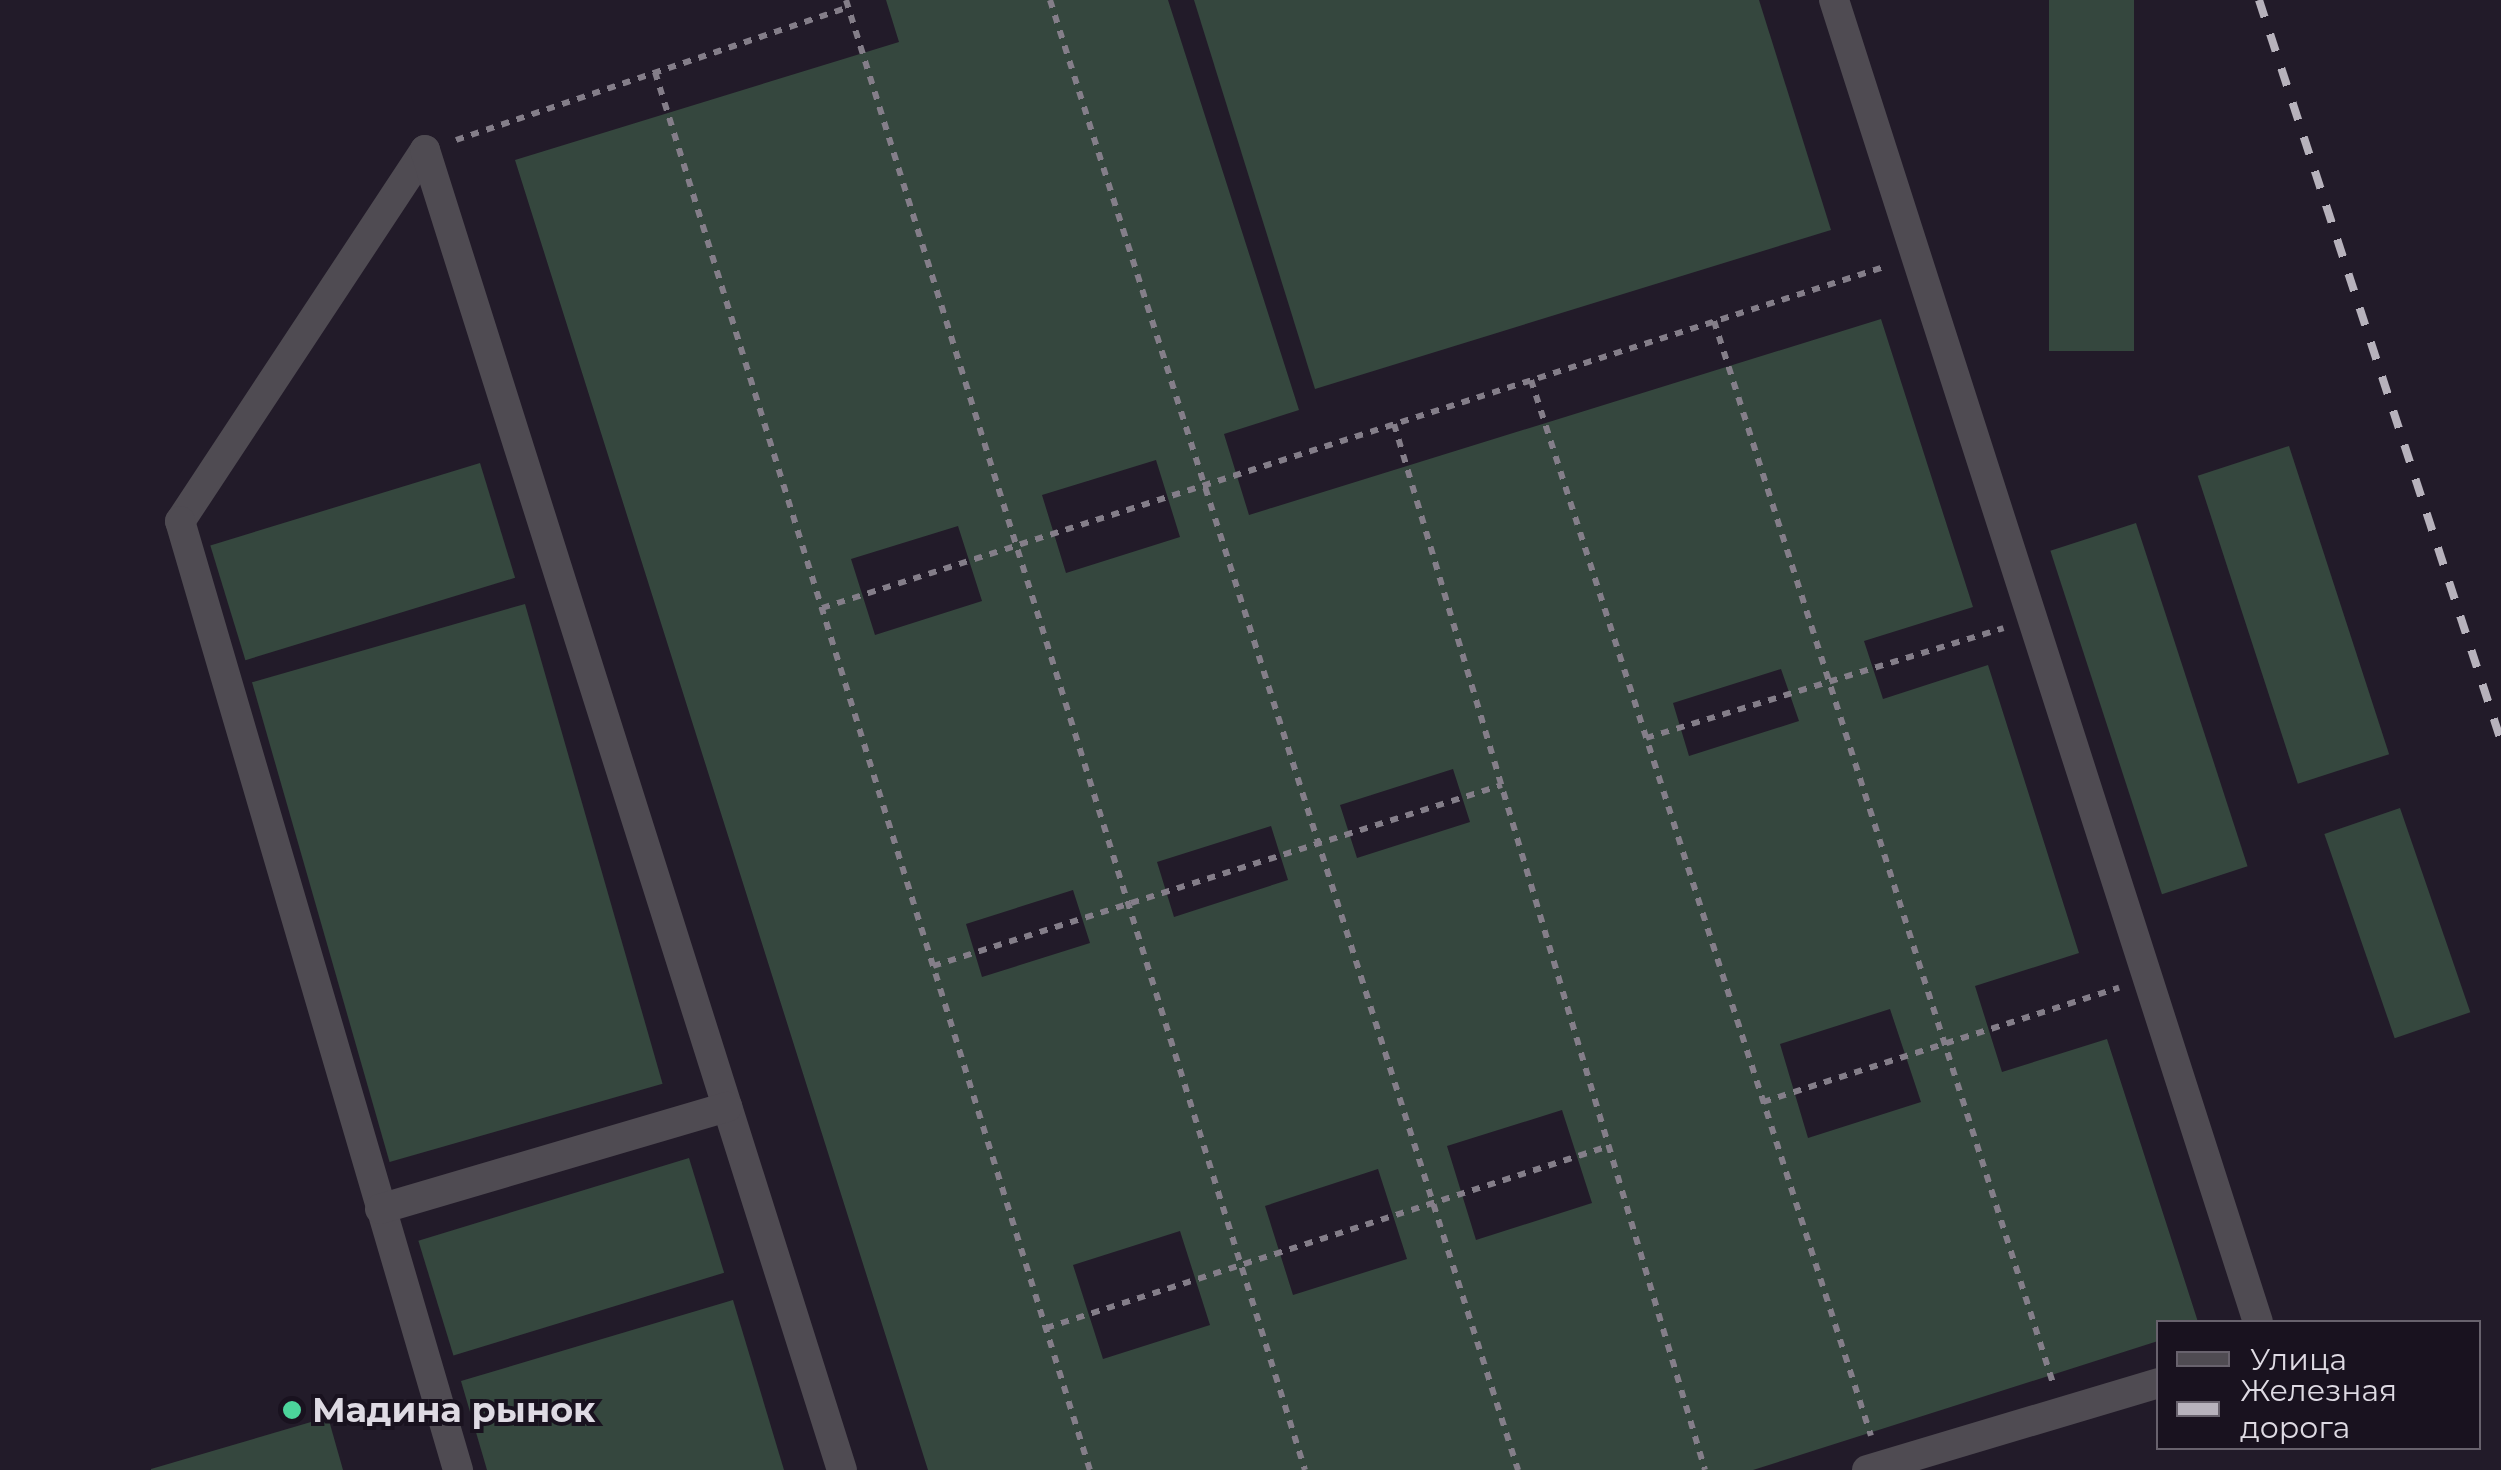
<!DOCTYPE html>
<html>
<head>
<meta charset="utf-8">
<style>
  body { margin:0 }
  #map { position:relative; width:2501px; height:1470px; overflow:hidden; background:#221b29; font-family:Montserrat,sans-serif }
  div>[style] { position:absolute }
  .building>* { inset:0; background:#35473e; transform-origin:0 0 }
  .path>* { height:6px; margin-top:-3px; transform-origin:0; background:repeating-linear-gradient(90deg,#847e89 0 8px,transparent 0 16px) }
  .minor>* { height:30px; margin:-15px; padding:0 15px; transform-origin:15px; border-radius:15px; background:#4f4b52 }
  .rail>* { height:8px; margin-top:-4px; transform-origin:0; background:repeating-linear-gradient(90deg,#b7b2bc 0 18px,transparent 0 36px) }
  .dots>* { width:28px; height:28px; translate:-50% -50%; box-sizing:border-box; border:5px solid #19121f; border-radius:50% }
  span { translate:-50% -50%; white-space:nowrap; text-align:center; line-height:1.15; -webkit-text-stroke:8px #19121f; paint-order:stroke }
  .poi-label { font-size:35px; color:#dedae3; font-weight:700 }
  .left { translate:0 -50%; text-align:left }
  .legend { position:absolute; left:2156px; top:1320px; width:325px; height:130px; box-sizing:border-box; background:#19121f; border:2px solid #68626d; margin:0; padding:12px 18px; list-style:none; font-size:30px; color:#dedae3 }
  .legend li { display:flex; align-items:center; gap:20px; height:50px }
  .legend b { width:50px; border:2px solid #68626d }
</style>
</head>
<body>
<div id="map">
  <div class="building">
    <div style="clip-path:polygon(evenodd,886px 0,1168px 0,1299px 410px,1224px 434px,1249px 515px,1881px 319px,1973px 607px,1864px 641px,1883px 699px,1988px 665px,2079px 953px,1975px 986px,2002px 1072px,2107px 1039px,2198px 1322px,2158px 1322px,2158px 1341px,1753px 1470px,928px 1470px,515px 160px,899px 42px,886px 0,1156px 460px,1180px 537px,1066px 573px,1042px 495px,1156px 460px,886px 0,958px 526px,982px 601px,875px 635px,851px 559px,958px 526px,886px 0,1781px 669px,1799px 721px,1689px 756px,1673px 703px,1781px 669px,886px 0,1453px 769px,1470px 822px,1357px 858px,1340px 805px,1453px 769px,886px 0,1271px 826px,1288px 880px,1174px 917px,1157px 862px,1271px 826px,886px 0,1073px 890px,1090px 943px,982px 977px,966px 924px,1073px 890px,886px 0,1890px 1009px,1921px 1102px,1808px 1138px,1780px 1044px,1890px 1009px,886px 0,1562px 1110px,1592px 1203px,1476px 1240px,1447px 1146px,1562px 1110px,886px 0,1378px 1169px,1407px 1259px,1293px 1295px,1265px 1206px,1378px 1169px,886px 0,1180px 1231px,1210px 1325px,1103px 1359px,1073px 1265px,1180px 1231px)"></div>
    <div style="clip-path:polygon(1194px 0,1759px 0,1831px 230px,1315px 389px)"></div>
    <div style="left:2049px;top:0;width:85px;height:351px"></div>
    <div style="left:2289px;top:446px;width:324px;height:96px;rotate:72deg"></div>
    <div style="left:480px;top:463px;width:120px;height:282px;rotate:73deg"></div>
    <div style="left:2136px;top:523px;width:361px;height:90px;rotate:72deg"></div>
    <div style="left:525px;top:604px;width:499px;height:284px;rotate:74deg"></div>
    <div style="left:2400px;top:808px;width:216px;height:80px;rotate:71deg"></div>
    <div style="left:689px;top:1158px;width:120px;height:283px;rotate:73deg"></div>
    <div style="clip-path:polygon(733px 1300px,784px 1470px,487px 1470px,461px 1381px)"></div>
    <div style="clip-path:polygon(328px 1417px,343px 1470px,151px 1470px,151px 1469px)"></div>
  </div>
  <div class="path">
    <div style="left:846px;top:0;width:1540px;rotate:72.66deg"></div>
    <div style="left:1050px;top:0;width:1543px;rotate:72.34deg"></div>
    <div style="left:655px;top:72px;width:1464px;rotate:72.72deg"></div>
    <div style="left:456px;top:140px;width:414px;rotate:-18.7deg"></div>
    <div style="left:1714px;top:321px;width:1115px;rotate:72.3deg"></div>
    <div style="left:1531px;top:380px;width:1109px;rotate:72.15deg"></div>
    <div style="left:1394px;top:424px;width:1091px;rotate:73.44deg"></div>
    <div style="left:822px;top:608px;width:1119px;rotate:-17.8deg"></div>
    <div style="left:1646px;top:738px;width:374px;rotate:-17.1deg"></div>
    <div style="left:933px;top:966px;width:597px;rotate:-17.65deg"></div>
    <div style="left:1763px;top:1102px;width:374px;rotate:-17.8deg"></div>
    <div style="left:1046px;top:1328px;width:592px;rotate:-17.91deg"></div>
  </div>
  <div class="minor">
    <div style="left:1834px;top:0;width:1388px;rotate:72.22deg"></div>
    <div style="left:425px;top:150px;width:445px;rotate:123.4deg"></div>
    <div style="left:180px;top:521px;width:989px;rotate:73.67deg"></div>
    <div style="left:425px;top:150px;width:1384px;rotate:72.47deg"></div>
    <div style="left:380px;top:1209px;width:362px;rotate:-16.4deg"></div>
    <div style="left:1867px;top:1470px;width:304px;rotate:-16.6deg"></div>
  </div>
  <div class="rail">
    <div style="left:2259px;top:0;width:780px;rotate:71.91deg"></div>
  </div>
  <div class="dots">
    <div style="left:292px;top:1410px;background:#4cd49b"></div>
  </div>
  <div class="poi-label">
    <span class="left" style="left:312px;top:1410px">Мадина рынок</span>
  </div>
  <ul class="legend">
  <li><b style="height:12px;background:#4f4b52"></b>Улица</li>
  <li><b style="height:12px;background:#b7b2bc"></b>Железная дорога</li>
  </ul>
</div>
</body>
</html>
